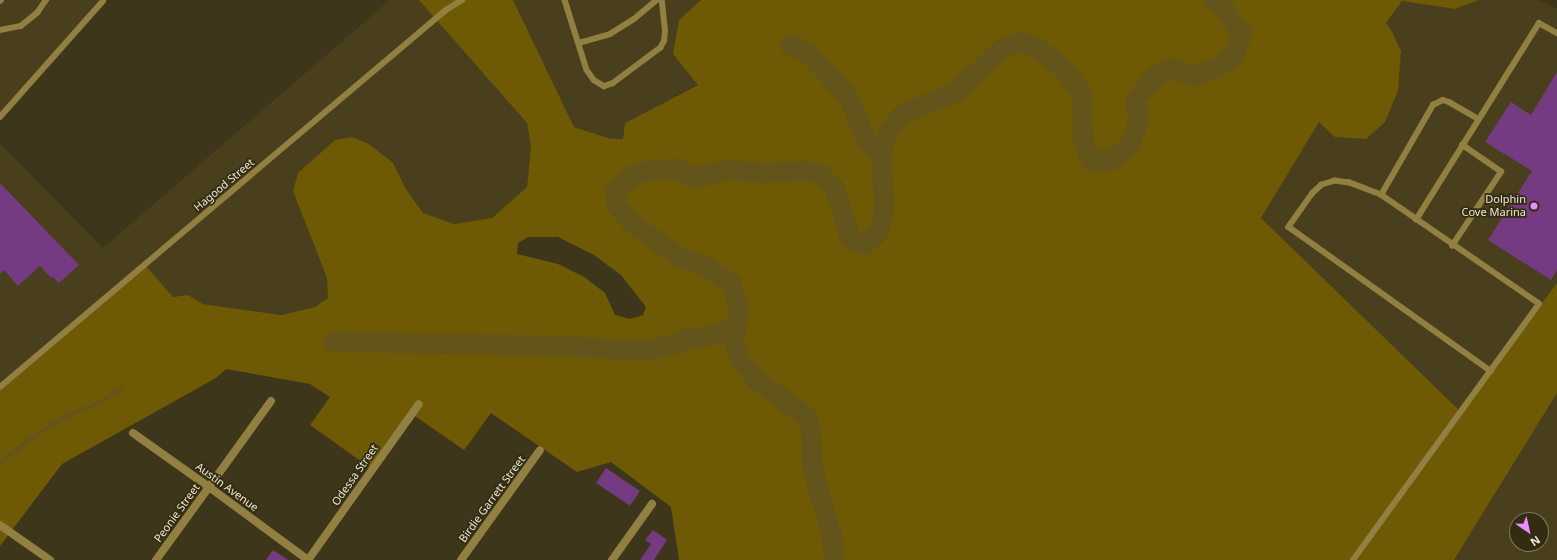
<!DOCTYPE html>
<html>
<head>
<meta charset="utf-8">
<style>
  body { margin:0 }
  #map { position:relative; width:1557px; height:560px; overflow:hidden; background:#3e361b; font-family:"Noto Sans",sans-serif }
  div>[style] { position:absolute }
  .built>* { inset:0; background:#493f1c }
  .green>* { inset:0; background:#6e5a05 }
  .stream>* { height:3.5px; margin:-1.75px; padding:0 1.75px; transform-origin:1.75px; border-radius:1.75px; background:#63541b }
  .river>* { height:20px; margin:-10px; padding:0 10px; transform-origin:10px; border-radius:10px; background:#63541b }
  .building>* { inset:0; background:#743a82; transform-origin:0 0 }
  .service>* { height:5.5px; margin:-2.75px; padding:0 2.75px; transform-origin:2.75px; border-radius:2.75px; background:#928042 }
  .minor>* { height:8px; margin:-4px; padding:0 4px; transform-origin:4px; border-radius:4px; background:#928042 }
  .tertiary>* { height:8px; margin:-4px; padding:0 4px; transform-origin:4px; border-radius:4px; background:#928042 }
  .dots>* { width:11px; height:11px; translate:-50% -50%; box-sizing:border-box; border:2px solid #342c11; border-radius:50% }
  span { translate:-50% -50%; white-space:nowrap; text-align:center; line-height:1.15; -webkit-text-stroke:3.5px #342c11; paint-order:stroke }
  .street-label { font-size:11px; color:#ece7d7 }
  .poi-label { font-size:11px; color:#ece7d7 }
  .right { translate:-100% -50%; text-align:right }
  .north { position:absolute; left:1509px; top:512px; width:40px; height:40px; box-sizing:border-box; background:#342c11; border:1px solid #7e7760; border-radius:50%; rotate:146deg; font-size:11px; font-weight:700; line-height:16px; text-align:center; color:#ece7d7 }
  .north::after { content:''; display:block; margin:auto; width:14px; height:18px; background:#e98efe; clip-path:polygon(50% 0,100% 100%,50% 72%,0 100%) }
</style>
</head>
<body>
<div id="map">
  <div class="built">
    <div style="clip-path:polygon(0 0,105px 0,0 117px)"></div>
    <div style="clip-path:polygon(390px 0,420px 0,527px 123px,531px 146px,527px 187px,492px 218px,454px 224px,423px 213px,406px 189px,393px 163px,293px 191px,327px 278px,328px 298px,315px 307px,281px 315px,203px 304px,188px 295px,173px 297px,0 388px,0 144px,103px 248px)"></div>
    <div style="clip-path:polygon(513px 0,701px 0,679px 20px,698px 84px,625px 123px,623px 139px,611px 139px,574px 127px)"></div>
    <div style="clip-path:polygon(1479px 0,1538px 0,1557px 9px,1557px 283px,1461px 412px,1261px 218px,1319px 121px,1390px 28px,1386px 23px,1402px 1px,1455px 9px)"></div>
    <div style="clip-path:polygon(evenodd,1557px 393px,1557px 560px,1454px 560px,1557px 393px,1517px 520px,1541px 520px,1541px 544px,1517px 544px,1517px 520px)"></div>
  </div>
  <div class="green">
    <div style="clip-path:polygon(evenodd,419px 0,513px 0,574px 127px,611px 139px,623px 139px,625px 123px,698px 85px,673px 54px,679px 20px,701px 0,1479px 0,1455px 9px,1402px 1px,1386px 23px,1390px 28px,1401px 51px,1398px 91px,1385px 122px,1366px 139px,1335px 137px,1319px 122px,1261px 218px,1461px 412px,1557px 283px,1557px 393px,1454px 560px,679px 560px,671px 507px,611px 462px,577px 472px,491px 413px,464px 450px,412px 414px,372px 469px,310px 425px,330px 397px,310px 384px,226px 369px,216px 378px,62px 464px,0 546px,0 387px,145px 265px,173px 297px,188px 295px,203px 304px,281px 315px,315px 307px,328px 298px,327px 278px,293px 191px,298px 173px,335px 140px,352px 137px,369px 144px,393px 163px,406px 189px,423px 213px,454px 224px,492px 218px,527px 187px,531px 146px,527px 123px,419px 0,528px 237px,558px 237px,594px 255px,621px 275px,646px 307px,643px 315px,630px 319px,615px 315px,605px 293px,584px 277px,558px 264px,517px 254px,518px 243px,528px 237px)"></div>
  </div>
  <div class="stream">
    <div style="left:0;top:464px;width:34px;rotate:-40deg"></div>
    <div style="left:26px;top:442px;width:44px;rotate:-33deg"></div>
    <div style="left:63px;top:418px;width:43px;rotate:-23.6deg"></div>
    <div style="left:102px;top:401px;width:25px;rotate:-32deg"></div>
  </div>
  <div class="river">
    <div style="left:790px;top:45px;width:21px;rotate:25deg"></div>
    <div style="left:809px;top:54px;width:53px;rotate:47.3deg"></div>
    <div style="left:845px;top:93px;width:18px;rotate:61deg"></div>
    <div style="left:854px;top:109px;width:34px;rotate:69deg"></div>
    <div style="left:866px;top:141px;width:23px;rotate:45deg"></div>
    <div style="left:334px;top:342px;width:229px;rotate:1deg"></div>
    <div style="left:563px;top:346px;width:83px;rotate:3.4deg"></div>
    <div style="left:646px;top:351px;width:36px;rotate:-14deg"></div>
    <div style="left:681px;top:342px;width:10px;rotate:-29deg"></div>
    <div style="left:690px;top:337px;width:8px;rotate:7deg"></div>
    <div style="left:698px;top:338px;width:24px;rotate:-12deg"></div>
    <div style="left:721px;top:333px;width:18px;rotate:-27deg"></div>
    <div style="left:834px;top:560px;width:23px;rotate:-95deg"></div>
    <div style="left:832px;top:537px;width:54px;rotate:-106.1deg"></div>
    <div style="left:817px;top:485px;width:24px;rotate:-102deg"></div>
    <div style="left:812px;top:462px;width:29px;rotate:-92deg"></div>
    <div style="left:811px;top:433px;width:16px;rotate:-104deg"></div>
    <div style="left:807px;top:417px;width:61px;rotate:-143.7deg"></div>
    <div style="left:758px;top:381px;width:26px;rotate:-130deg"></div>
    <div style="left:741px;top:361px;width:23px;rotate:-110deg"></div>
    <div style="left:733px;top:339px;width:15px;rotate:-74deg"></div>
    <div style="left:737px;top:325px;width:20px;rotate:-87deg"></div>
    <div style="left:738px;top:305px;width:23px;rotate:-108deg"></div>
    <div style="left:731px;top:283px;width:31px;rotate:-147deg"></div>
    <div style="left:705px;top:266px;width:28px;rotate:-161deg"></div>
    <div style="left:679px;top:257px;width:58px;rotate:-144.1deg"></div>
    <div style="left:632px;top:223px;width:23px;rotate:-131deg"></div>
    <div style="left:617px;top:206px;width:13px;rotate:-99deg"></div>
    <div style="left:615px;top:193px;width:23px;rotate:-47deg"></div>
    <div style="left:631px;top:176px;width:21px;rotate:-17deg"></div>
    <div style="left:651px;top:170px;width:26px;rotate:-2deg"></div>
    <div style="left:677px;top:169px;width:20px;rotate:27deg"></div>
    <div style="left:695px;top:178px;width:34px;rotate:-14deg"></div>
    <div style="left:728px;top:170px;width:37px;rotate:5deg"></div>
    <div style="left:765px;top:173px;width:39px;rotate:-3deg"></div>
    <div style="left:804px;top:171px;width:17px;rotate:10deg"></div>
    <div style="left:821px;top:174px;width:21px;rotate:47deg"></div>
    <div style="left:835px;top:189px;width:51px;rotate:73deg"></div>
    <div style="left:850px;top:238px;width:16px;rotate:27deg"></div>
    <div style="left:864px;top:245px;width:18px;rotate:-41deg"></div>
    <div style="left:878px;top:233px;width:21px;rotate:-73deg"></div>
    <div style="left:884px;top:213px;width:56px;rotate:-92deg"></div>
    <div style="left:882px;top:157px;width:25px;rotate:-78deg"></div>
    <div style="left:887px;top:133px;width:26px;rotate:-50deg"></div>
    <div style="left:904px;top:113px;width:55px;rotate:-21.4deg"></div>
    <div style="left:955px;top:93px;width:66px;rotate:-43.2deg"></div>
    <div style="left:1003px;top:48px;width:20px;rotate:-18deg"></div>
    <div style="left:1022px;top:42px;width:17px;rotate:24deg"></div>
    <div style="left:1038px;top:49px;width:34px;rotate:38deg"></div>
    <div style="left:1065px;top:70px;width:29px;rotate:55deg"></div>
    <div style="left:1082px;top:94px;width:46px;rotate:88.8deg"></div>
    <div style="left:1083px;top:140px;width:22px;rotate:69deg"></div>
    <div style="left:1091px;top:161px;width:19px"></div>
    <div style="left:1110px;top:161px;width:27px;rotate:-39deg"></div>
    <div style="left:1131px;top:144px;width:27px;rotate:-73deg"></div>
    <div style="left:1139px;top:118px;width:17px;rotate:-103deg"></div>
    <div style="left:1135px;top:101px;width:33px;rotate:-50deg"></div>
    <div style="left:1156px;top:76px;width:17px;rotate:-28deg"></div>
    <div style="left:1171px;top:68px;width:24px;rotate:19deg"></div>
    <div style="left:1194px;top:76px;width:27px;rotate:-20deg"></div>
    <div style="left:1219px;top:67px;width:18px;rotate:-38deg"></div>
    <div style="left:1233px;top:56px;width:23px;rotate:-67deg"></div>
    <div style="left:1242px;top:35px;width:34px;rotate:-124deg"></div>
    <div style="left:1223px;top:7px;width:11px;rotate:-142deg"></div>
  </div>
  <div class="building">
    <div style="clip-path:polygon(1557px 72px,1557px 270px,1551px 280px,1488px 240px,1532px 171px,1485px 142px,1511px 102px,1531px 115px)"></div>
    <div style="clip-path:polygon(0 183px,79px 265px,59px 283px,53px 277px,51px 278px,40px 266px,18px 286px,4px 270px,0 274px)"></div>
    <div style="left:606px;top:468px;width:41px;height:18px;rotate:34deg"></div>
    <div style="clip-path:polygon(653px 530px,667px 540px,654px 560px,640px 560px,651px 544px,645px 540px)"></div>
    <div style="clip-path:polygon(273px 550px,288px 560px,266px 560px)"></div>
  </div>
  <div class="service">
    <div style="left:565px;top:0;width:73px;rotate:72.6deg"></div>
    <div style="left:587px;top:70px;width:12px;rotate:55deg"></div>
    <div style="left:594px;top:80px;width:12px;rotate:31deg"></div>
    <div style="left:604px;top:86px;width:9px;rotate:-18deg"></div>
    <div style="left:613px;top:83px;width:59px;rotate:-36.7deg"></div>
    <div style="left:660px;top:48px;width:8px;rotate:-60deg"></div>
    <div style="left:664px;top:41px;width:10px;rotate:-84deg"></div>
    <div style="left:665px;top:31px;width:31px;rotate:-96deg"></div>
    <div style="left:0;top:1px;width:1px;rotate:-45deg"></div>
    <div style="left:0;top:30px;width:21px;rotate:-11deg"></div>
    <div style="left:21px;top:26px;width:21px;rotate:-39deg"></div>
    <div style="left:37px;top:13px;width:16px;rotate:-55deg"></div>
    <div style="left:579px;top:43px;width:32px;rotate:-16deg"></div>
    <div style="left:610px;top:34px;width:28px;rotate:-32deg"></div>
    <div style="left:634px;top:19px;width:30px;rotate:-40deg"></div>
    <div style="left:0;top:117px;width:155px;rotate:-48.4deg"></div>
    <div style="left:1381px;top:195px;width:104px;rotate:-60deg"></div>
    <div style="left:1433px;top:105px;width:11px;rotate:-27deg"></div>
    <div style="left:1443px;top:100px;width:6px;rotate:18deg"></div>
    <div style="left:1449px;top:102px;width:34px;rotate:30deg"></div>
    <div style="left:1416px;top:220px;width:232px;rotate:-58deg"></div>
    <div style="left:1539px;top:23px;width:21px;rotate:29deg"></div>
    <div style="left:1452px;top:246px;width:89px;rotate:-56.5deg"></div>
    <div style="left:1501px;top:172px;width:47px;rotate:-145.3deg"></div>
    <div style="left:0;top:387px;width:584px;rotate:-40.21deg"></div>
    <div style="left:446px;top:10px;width:19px;rotate:-32deg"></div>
    <div style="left:1353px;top:560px;width:316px;rotate:-54deg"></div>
    <div style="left:1539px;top:304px;width:192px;rotate:-145.4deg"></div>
    <div style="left:1381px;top:195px;width:34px;rotate:-159deg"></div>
    <div style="left:1349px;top:183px;width:14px;rotate:-172deg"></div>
    <div style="left:1335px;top:181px;width:14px;rotate:163deg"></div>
    <div style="left:1322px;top:185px;width:12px;rotate:138deg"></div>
    <div style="left:1313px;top:193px;width:42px;rotate:125.2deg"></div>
    <div style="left:1289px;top:227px;width:248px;rotate:35.5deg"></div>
  </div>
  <div class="minor">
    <div style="left:133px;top:433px;width:93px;rotate:35.4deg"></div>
    <div style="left:209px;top:487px;width:106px;rotate:-54.2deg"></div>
    <div style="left:308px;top:560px;width:191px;rotate:-54.6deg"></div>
    <div style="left:461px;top:560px;width:135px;rotate:-54.3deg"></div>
    <div style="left:612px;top:560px;width:69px;rotate:-54.5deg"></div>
  </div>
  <div class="tertiary">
    <div style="left:0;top:525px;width:61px;rotate:35deg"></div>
    <div style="left:156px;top:560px;width:90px;rotate:-54deg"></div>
    <div style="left:209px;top:487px;width:123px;rotate:36.4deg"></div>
  </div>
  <div class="dots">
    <div style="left:1534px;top:206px;background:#e98efe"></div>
  </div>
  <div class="street-label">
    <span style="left:224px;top:185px;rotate:-40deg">Hagood Street</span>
    <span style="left:355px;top:475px;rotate:-55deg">Odessa Street</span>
    <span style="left:227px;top:487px;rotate:36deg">Austin Avenue</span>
    <span style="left:492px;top:499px;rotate:-54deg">Birdie Garrett Street</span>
    <span style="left:177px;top:513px;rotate:-54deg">Peonie Street</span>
  </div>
  <div class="poi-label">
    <span class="right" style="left:1526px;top:206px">Dolphin<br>Cove Marina</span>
  </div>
  <div class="north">N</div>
</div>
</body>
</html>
